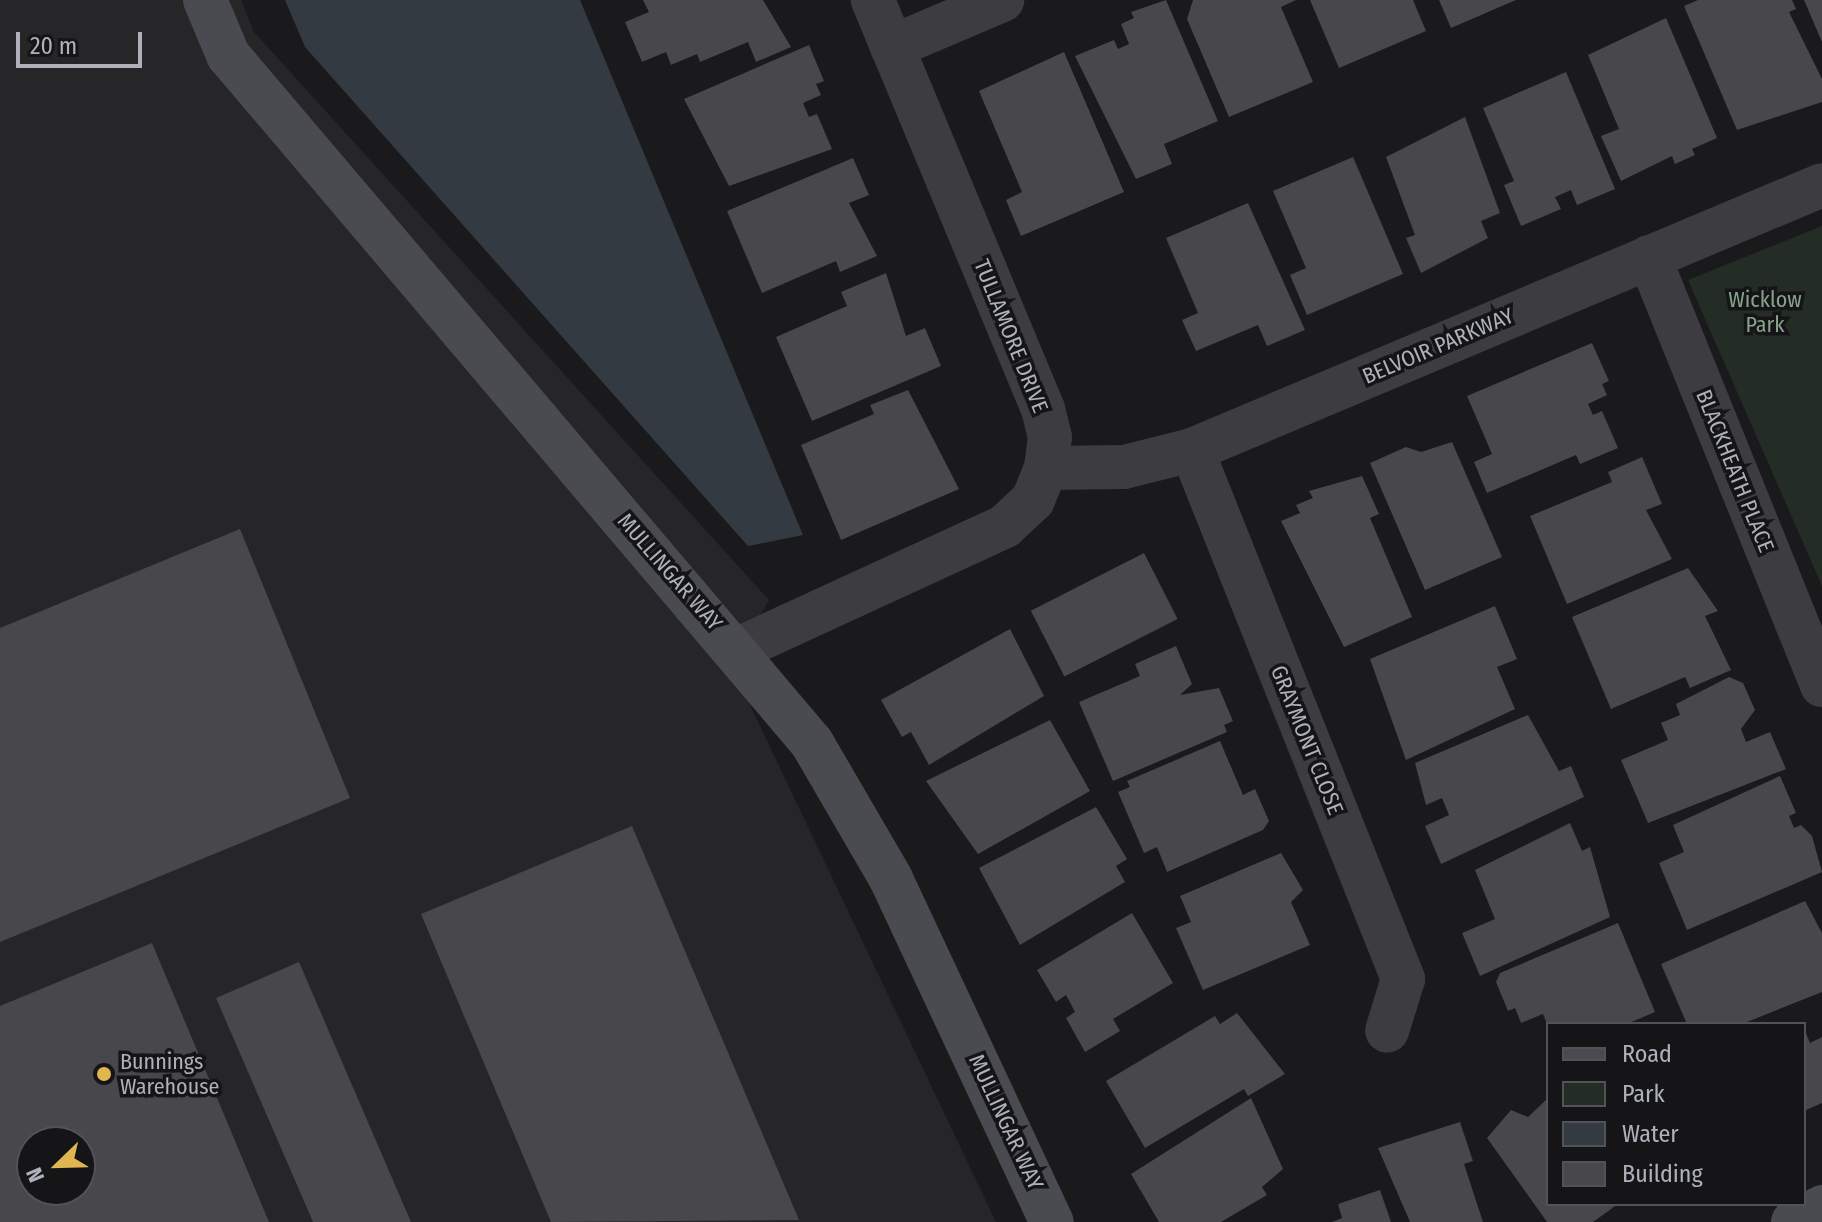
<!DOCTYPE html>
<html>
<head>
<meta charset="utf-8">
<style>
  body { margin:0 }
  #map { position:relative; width:1822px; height:1222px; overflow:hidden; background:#1a1a1c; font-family:"Fira Sans Condensed",sans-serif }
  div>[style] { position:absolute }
  .built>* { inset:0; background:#262629 }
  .green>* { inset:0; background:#242c26 }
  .water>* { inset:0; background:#333a41 }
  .building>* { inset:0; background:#47474c; transform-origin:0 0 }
  .street>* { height:44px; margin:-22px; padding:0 22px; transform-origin:22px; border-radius:22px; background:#3c3c41 }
  .secondary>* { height:44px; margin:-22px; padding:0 22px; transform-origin:22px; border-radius:22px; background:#4a4b50 }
  .dots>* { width:22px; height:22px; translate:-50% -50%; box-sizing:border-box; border:4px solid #151517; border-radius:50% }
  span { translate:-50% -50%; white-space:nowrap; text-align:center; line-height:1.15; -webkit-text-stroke:7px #151517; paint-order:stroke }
  .park-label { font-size:22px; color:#87a38b }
  .street-label { font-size:22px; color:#aeb1ba }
  .poi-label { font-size:22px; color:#aeb1ba }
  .left { translate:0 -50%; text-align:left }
  .legend { position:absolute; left:1546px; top:1022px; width:260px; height:184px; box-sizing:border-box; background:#151517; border:2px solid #525358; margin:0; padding:10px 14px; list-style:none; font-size:24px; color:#aeb1ba }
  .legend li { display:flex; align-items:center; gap:16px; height:40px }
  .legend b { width:40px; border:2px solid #525358 }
  .north { position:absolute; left:16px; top:1126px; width:80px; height:80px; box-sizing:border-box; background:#151517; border:2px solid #525358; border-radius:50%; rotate:247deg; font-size:22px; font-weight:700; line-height:32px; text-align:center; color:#aeb1ba }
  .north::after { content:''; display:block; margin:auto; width:28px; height:36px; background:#dfb64f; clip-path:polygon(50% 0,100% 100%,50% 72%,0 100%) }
  .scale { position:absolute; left:16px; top:32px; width:126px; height:36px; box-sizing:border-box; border:4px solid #aeb1ba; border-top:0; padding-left:10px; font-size:24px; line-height:28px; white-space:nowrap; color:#aeb1ba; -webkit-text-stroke:6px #151517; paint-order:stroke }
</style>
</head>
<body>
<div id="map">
  <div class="built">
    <div style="clip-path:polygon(evenodd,0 0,241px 0,254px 32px,769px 600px,731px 665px,996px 1222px,0 1222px,0 0,32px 1142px,80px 1142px,80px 1190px,32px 1190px,32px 1142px)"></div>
  </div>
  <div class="green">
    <div style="clip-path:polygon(1822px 226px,1822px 586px,1688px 280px)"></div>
  </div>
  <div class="water">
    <div style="clip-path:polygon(285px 0,580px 0,803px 535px,748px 546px,305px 47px)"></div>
  </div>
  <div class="building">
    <div style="clip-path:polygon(643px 0,763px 0,791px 47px,756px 62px,748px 42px,700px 62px,697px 54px,671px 65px,666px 52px,642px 62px,625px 22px,649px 12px)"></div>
    <div style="clip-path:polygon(1166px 0,1218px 121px,1164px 144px,1172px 164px,1136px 179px,1075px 56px,1114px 40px,1118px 49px,1129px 44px,1121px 24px,1134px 18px,1131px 12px)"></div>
    <div style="clip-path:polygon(1193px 0,1296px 0,1281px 7px,1313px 82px,1229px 117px,1187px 19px)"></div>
    <div style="clip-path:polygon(1310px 0,1413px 0,1426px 31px,1339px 68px)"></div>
    <div style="clip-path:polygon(1439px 0,1516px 0,1451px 28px)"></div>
    <div style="clip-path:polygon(1698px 0,1792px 0,1796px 9px,1789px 12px,1822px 79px,1822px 102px,1737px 130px,1684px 6px)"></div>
    <div style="clip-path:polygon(1804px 0,1822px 0,1822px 42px)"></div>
    <div style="clip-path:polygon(1666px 18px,1717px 138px,1692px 149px,1695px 155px,1675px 164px,1672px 156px,1621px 181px,1601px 136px,1619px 129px,1588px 55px)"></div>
    <div style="clip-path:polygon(809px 45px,824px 81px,816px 84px,821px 95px,803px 103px,809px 117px,817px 114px,832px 149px,729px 186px,684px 99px)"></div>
    <div style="clip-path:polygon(1064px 52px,1124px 192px,1021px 236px,1006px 200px,1022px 192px,979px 91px)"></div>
    <div style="clip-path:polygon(1566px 72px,1615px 189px,1577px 205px,1571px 190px,1555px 197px,1561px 209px,1521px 226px,1504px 185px,1514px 181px,1483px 108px)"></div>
    <div style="clip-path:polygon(1465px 117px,1500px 213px,1481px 221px,1488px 238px,1421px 273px,1406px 238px,1415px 235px,1386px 157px)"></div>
    <div style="clip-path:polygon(1353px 157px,1403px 274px,1307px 315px,1290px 275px,1306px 268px,1273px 191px)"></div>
    <div style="clip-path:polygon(853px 158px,869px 195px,849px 203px,877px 256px,840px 272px,836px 261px,762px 293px,727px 211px)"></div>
    <div style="clip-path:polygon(1248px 203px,1305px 330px,1267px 346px,1258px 325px,1196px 351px,1182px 320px,1198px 313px,1166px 238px)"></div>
    <div style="clip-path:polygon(886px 273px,906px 336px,925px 328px,941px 366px,812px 421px,776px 337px,847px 306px,841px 292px)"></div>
    <div style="clip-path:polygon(1592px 343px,1609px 381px,1602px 384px,1607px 395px,1588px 404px,1593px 415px,1602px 411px,1618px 448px,1580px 464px,1576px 455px,1487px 493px,1474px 462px,1492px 454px,1467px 396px)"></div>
    <div style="clip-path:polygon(908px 390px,959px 489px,841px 540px,801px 445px,874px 414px,870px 405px)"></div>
    <div style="clip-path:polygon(1452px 442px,1502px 557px,1425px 590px,1370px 463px,1406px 447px,1421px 452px)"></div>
    <div style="clip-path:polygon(1642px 457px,1662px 504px,1646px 510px,1672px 559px,1567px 604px,1530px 516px,1612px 482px,1608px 472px)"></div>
    <div style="clip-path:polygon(1362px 476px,1379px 514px,1370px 518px,1412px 617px,1344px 647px,1281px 521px,1300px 513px,1296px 505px,1313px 498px,1309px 491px)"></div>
    <div style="clip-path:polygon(240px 529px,350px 798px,0 942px,0 628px)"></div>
    <div style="left:1144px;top:553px;width:74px;height:127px;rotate:63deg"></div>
    <div style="clip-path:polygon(1688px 568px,1718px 611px,1705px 616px,1731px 670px,1690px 688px,1685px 677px,1611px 709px,1572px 617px)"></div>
    <div style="clip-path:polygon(1495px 606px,1517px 659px,1497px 667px,1515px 709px,1406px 760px,1370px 659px)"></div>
    <div style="clip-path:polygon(1010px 629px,1044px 696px,929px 765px,911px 732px,902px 737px,881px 700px)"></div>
    <div style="clip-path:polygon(1176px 646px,1192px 684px,1180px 695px,1219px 688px,1233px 721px,1224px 725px,1227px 732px,1113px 781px,1079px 702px,1140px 676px,1135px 664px)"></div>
    <div style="clip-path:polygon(1729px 677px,1743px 683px,1755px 710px,1741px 729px,1746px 742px,1770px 732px,1786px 769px,1648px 823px,1621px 760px,1668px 740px,1661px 723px,1680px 715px,1676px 704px)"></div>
    <div style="clip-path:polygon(1528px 715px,1559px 771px,1571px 766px,1584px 797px,1441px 864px,1425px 826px,1449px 815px,1442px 798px,1426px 805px,1415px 763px)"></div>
    <div style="clip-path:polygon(1050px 720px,1090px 791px,978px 854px,926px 781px)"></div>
    <div style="clip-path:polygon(1220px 741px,1243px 795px,1255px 789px,1269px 821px,1263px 830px,1167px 872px,1157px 847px,1144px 853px,1118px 792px,1130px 787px,1127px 781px)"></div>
    <div style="clip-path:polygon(1780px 776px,1796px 813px,1789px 816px,1794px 828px,1801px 825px,1812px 836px,1822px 872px,1687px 930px,1659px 863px,1684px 852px,1673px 825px)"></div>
    <div style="clip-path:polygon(1096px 807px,1127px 859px,1116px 866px,1125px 882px,1020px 945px,979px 868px)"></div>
    <div style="clip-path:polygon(1570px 823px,1582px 851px,1590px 847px,1610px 917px,1480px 976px,1462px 933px,1495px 919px,1475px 870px)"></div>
    <div style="clip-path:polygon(632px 826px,799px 1220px,551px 1222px,421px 914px)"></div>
    <div style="clip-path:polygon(1281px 853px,1303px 890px,1291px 902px,1310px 945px,1203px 990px,1176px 928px,1191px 922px,1180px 896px)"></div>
    <div style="clip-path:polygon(1805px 901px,1822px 933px,1822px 992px,1742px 1024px,1687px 1024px,1661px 964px)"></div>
    <div style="clip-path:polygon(1132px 913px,1173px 983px,1113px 1019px,1120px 1031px,1085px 1052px,1066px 1018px,1075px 1012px,1066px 995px,1056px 1002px,1037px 970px)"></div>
    <div style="clip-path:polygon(1618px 923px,1655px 1012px,1627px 1024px,1547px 1024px,1543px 1014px,1521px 1023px,1515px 1008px,1508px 1011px,1496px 982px,1500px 973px)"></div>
    <div style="clip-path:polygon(evenodd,152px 943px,269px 1222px,0 1222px,0 1006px,152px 943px,32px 1142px,80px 1142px,80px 1190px,32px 1190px,32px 1142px)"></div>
    <div style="clip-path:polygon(299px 962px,411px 1222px,313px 1222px,216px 998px)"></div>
    <div style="clip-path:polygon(1237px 1013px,1285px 1074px,1248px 1096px,1244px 1089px,1145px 1148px,1106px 1081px,1215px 1016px,1220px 1024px)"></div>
    <div style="clip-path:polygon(1804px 1028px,1810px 1043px,1822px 1037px,1822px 1103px,1804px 1111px)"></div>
    <div style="clip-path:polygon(1251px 1098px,1283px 1169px,1262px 1187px,1267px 1195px,1221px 1222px,1159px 1222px,1131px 1174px)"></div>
    <div style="clip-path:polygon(1548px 1098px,1548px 1204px,1618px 1204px,1593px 1222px,1547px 1222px,1487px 1138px,1511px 1110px,1528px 1117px)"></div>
    <div style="clip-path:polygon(1460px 1122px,1473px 1161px,1464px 1164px,1483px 1222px,1410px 1222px,1378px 1148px)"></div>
    <div style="clip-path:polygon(1380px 1190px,1391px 1222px,1332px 1222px,1342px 1218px,1338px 1204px)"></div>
  </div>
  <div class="street">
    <div style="left:892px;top:47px;width:120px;rotate:-23.1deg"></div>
    <div style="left:1649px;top:257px;width:462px;rotate:68deg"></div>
    <div style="left:1192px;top:450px;width:570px;rotate:68.25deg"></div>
    <div style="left:1403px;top:979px;width:54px;rotate:107.1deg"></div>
    <div style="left:1046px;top:468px;width:78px;rotate:-0.7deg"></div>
    <div style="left:1124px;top:467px;width:70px;rotate:-14deg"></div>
    <div style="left:1192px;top:450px;width:683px;rotate:-22.81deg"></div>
    <div style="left:736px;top:650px;width:296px;rotate:-24.7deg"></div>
    <div style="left:1005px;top:526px;width:38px;rotate:-43deg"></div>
    <div style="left:1033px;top:500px;width:35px;rotate:-68deg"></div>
    <div style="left:1046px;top:468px;width:31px;rotate:-83deg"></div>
    <div style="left:1050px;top:437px;width:29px;rotate:-104deg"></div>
    <div style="left:1043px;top:409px;width:443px;rotate:-112.6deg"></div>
  </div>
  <div class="secondary">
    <div style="left:205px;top:0;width:60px;rotate:67.3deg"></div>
    <div style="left:228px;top:55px;width:902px;rotate:49.67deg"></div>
    <div style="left:812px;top:743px;width:157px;rotate:59.8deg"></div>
    <div style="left:891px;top:879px;width:379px;rotate:64.9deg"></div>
    <div style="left:1793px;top:1222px;width:33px;rotate:-27deg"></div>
  </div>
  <div class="dots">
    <div style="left:104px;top:1074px;background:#dfb64f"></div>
  </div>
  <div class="park-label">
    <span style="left:1765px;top:312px">Wicklow<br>Park</span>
  </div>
  <div class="street-label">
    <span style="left:1011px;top:336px;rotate:68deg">TULLAMORE DRIVE</span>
    <span style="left:1438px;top:346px;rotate:-23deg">BELVOIR PARKWAY</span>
    <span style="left:1735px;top:471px;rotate:68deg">BLACKHEATH PLACE</span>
    <span style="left:670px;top:572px;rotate:49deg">MULLINGAR WAY</span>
    <span style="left:1307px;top:740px;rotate:68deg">GRAYMONT CLOSE</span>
    <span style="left:1006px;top:1122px;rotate:65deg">MULLINGAR WAY</span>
  </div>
  <div class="poi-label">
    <span class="left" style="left:120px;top:1074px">Bunnings<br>Warehouse</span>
  </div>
  <ul class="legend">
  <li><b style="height:10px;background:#4a4b50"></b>Road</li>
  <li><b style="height:22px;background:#242c26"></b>Park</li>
  <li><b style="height:22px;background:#333a41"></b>Water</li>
  <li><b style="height:22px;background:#47474c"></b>Building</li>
  </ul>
  <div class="north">N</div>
  <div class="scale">20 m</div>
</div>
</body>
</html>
